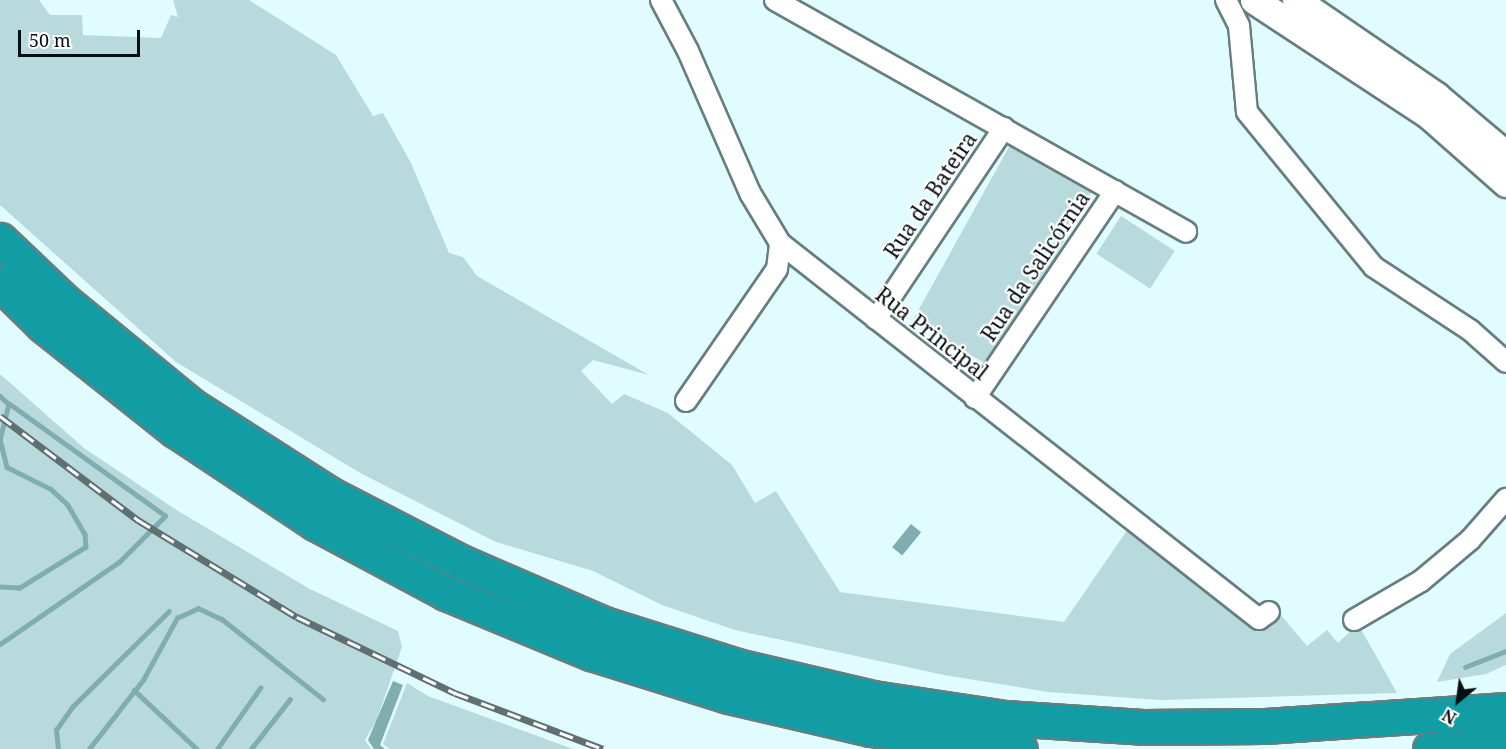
<!DOCTYPE html>
<html>
<head>
<meta charset="utf-8">
<style>
  body { margin:0 }
  #map { position:relative; width:1506px; height:749px; overflow:hidden; background:#e1fcfe; font-family:"Noto Serif",serif }
  div>[style] { position:absolute }
  .green>* { inset:0; background:#b9dadc; transform-origin:0 0 }
  .water>* { inset:0; background:#80adb0; transform-origin:0 0 }
  .stream>* { height:4.5px; margin:-2.25px; padding:0 2.25px; transform-origin:2.25px; border-radius:2.25px; background:#80adb0 }
  .roads { filter:drop-shadow(2px 0 #667e80) drop-shadow(-2px 0 #667e80) drop-shadow(0 2px #667e80) drop-shadow(0 -2px #667e80) }
  .street>* { height:20px; margin:-10px; padding:0 10px; transform-origin:10px; border-radius:10px; background:#fff }
  .secondary>* { height:27px; margin:-13.5px; padding:0 13.5px; transform-origin:13.5px; border-radius:13.5px; background:#fff }
  .highway>* { height:33px; margin:-16.5px; padding:0 16.5px; transform-origin:16.5px; border-radius:16.5px; background:#129da4 }
  .rail>* { height:7px; margin-top:-3.5px; transform-origin:0; background:repeating-linear-gradient(90deg,#fff 0 14px,#607072 0 28px); box-sizing:border-box; border-block:2px solid #607072 }
  span { translate:-50% -50%; white-space:nowrap; text-align:center; line-height:1.15; -webkit-text-stroke:4.5px #fff; paint-order:stroke }
  .street-label { font-size:21px; color:#060f10 }
  .north { position:absolute; left:1428px; top:671px; width:60px; height:60px; -webkit-text-stroke:4px #fff; paint-order:stroke; rotate:209deg; font-size:16px; font-weight:700; line-height:24px; text-align:center; color:#060f10 }
  .north::after { content:''; display:block; margin:auto; width:21px; height:27px; background:#060f10; clip-path:polygon(50% 0,100% 100%,50% 72%,0 100%) }
  .scale { position:absolute; left:18px; top:30px; width:122px; height:27px; box-sizing:border-box; border:3px solid #060f10; border-top:0; padding-left:8px; font-size:18px; line-height:21px; white-space:nowrap; color:#060f10; -webkit-text-stroke:4px #fff; paint-order:stroke }
</style>
</head>
<body>
<div id="map">
  <div class="green">
    <div style="clip-path:polygon(0 0,39px 0,50px 15px,82px 15px,83px 35px,161px 38px,171px 15px,178px 17px,173px 0,249px 0,336px 55px,373px 116px,383px 113px,411px 163px,449px 253px,463px 257px,477px 276px,649px 375px,593px 360px,581px 371px,612px 404px,624px 394px,668px 413px,732px 465px,755px 503px,776px 491px,840px 592px,1064px 622px,1128px 529px,1264px 627px,1280px 614px,1307px 646px,1327px 630px,1338px 643px,1358px 624px,1397px 693px,1160px 700px,1048px 692px,944px 675px,735px 630px,662px 605px,593px 571px,496px 542px,362px 474px,176px 362px,0 205px)"></div>
    <div style="left:1010px;top:145px;width:94px;height:203px;rotate:29deg"></div>
    <div style="left:1121px;top:216px;width:64px;height:45px;rotate:33deg"></div>
    <div style="clip-path:polygon(0 374px,84px 448px,178px 511px,310px 589px,398px 631px,402px 647px,377px 719px,365px 740px,371px 749px,0 749px)"></div>
    <div style="clip-path:polygon(1506px 613px,1506px 665px,1486px 674px,1437px 682px,1450px 654px)"></div>
    <div style="clip-path:polygon(407px 683px,428px 696px,573px 749px,390px 749px,383px 744px)"></div>
  </div>
  <div class="water">
    <div style="left:911px;top:524px;width:13px;height:30px;rotate:39deg"></div>
    <div style="clip-path:polygon(393px 681px,403px 685px,380px 745px,385px 749px,374px 749px,368px 740px)"></div>
  </div>
  <div class="stream">
    <div style="left:0;top:396px;width:12px;rotate:42deg"></div>
    <div style="left:9px;top:404px;width:36px;rotate:104deg"></div>
    <div style="left:0;top:439px;width:29px;rotate:76deg"></div>
    <div style="left:7px;top:467px;width:49px;rotate:26.6deg"></div>
    <div style="left:51px;top:489px;width:23px;rotate:43deg"></div>
    <div style="left:68px;top:505px;width:34px;rotate:60deg"></div>
    <div style="left:85px;top:534px;width:13px;rotate:86deg"></div>
    <div style="left:86px;top:547px;width:78px;rotate:148.2deg"></div>
    <div style="left:20px;top:588px;width:20px;rotate:-177deg"></div>
    <div style="left:0;top:644px;width:145px;rotate:-34.6deg"></div>
    <div style="left:119px;top:562px;width:65px;rotate:-45deg"></div>
    <div style="left:165px;top:516px;width:192px;rotate:-144.3deg"></div>
    <div style="left:1465px;top:667px;width:44px;rotate:-21.3deg"></div>
    <div style="left:134px;top:690px;width:86px;rotate:43.1deg"></div>
    <div style="left:58px;top:749px;width:19px;rotate:-96deg"></div>
    <div style="left:56px;top:730px;width:28px;rotate:-55deg"></div>
    <div style="left:72px;top:707px;width:136px;rotate:-44.7deg"></div>
    <div style="left:89px;top:749px;width:88px;rotate:-52deg"></div>
    <div style="left:143px;top:680px;width:71px;rotate:-61.3deg"></div>
    <div style="left:177px;top:618px;width:23px;rotate:-25deg"></div>
    <div style="left:198px;top:608px;width:26px;rotate:25deg"></div>
    <div style="left:222px;top:619px;width:129px;rotate:38.4deg"></div>
    <div style="left:217px;top:749px;width:75px;rotate:-54.8deg"></div>
    <div style="left:251px;top:749px;width:63px;rotate:-52deg"></div>
  </div>
  <div class="roads">
    <div class="street">
      <div style="left:661px;top:0;width:58px;rotate:62.1deg"></div>
      <div style="left:688px;top:51px;width:155px;rotate:66.4deg"></div>
      <div style="left:750px;top:193px;width:58px;rotate:59deg"></div>
      <div style="left:780px;top:243px;width:609px;rotate:38.13deg"></div>
      <div style="left:1259px;top:619px;width:12px;rotate:-35deg"></div>
      <div style="left:775px;top:0;width:472px;rotate:29.4deg"></div>
      <div style="left:1226px;top:0;width:29px;rotate:63deg"></div>
      <div style="left:1239px;top:26px;width:86px;rotate:84.7deg"></div>
      <div style="left:1247px;top:112px;width:200px;rotate:50.7deg"></div>
      <div style="left:1374px;top:267px;width:115px;rotate:33.3deg"></div>
      <div style="left:1470px;top:330px;width:48px;rotate:41.6deg"></div>
      <div style="left:876px;top:319px;width:230px;rotate:-56.2deg"></div>
      <div style="left:975px;top:398px;width:250px;rotate:-55.9deg"></div>
      <div style="left:686px;top:401px;width:160px;rotate:-55.4deg"></div>
      <div style="left:777px;top:269px;width:26px;rotate:-83deg"></div>
      <div style="left:1354px;top:620px;width:78px;rotate:-30.2deg"></div>
      <div style="left:1421px;top:581px;width:64px;rotate:-39.9deg"></div>
      <div style="left:1470px;top:540px;width:55px;rotate:-48.7deg"></div>
    </div>
    <div class="secondary">
      <div style="left:1254px;top:0;width:209px;rotate:33.3deg"></div>
      <div style="left:1429px;top:115px;width:103px;rotate:41.4deg"></div>
      <div style="left:1296px;top:0;width:170px;rotate:34.4deg"></div>
      <div style="left:1436px;top:96px;width:92px;rotate:40.1deg"></div>
    </div>
    <div class="highway">
      <div style="left:0;top:240px;width:88px;rotate:43.6deg"></div>
      <div style="left:64px;top:301px;width:166px;rotate:39.4deg"></div>
      <div style="left:192px;top:406px;width:165px;rotate:32.6deg"></div>
      <div style="left:331px;top:495px;width:148px;rotate:27.3deg"></div>
      <div style="left:463px;top:563px;width:154px;rotate:23.4deg"></div>
      <div style="left:604px;top:624px;width:139px;rotate:17.5deg"></div>
      <div style="left:737px;top:666px;width:140px;rotate:13.2deg"></div>
      <div style="left:873px;top:698px;width:134px;rotate:8.6deg"></div>
      <div style="left:1005px;top:718px;width:138px;rotate:3.7deg"></div>
      <div style="left:1143px;top:727px;width:122px;rotate:-0.5deg"></div>
      <div style="left:1265px;top:726px;width:242px;rotate:-3.8deg"></div>
      <div style="left:0;top:283px;width:60px;rotate:44.3deg"></div>
      <div style="left:43px;top:325px;width:169px;rotate:38.5deg"></div>
      <div style="left:175px;top:430px;width:168px;rotate:33.6deg"></div>
      <div style="left:315px;top:523px;width:149px;rotate:28.1deg"></div>
      <div style="left:446px;top:593px;width:157px;rotate:22.5deg"></div>
      <div style="left:591px;top:653px;width:144px;rotate:17.4deg"></div>
      <div style="left:728px;top:696px;width:147px;rotate:13deg"></div>
      <div style="left:871px;top:729px;width:150px;rotate:7.6deg"></div>
      <div style="left:1430px;top:749px;width:76px;rotate:-4.5deg"></div>
    </div>
  </div>
  <div class="rail">
    <div style="left:0;top:416px;width:173px;rotate:37deg"></div>
    <div style="left:138px;top:520px;width:186px;rotate:31.4deg"></div>
    <div style="left:297px;top:617px;width:175px;rotate:25.7deg"></div>
    <div style="left:455px;top:693px;width:158px;rotate:20.7deg"></div>
  </div>
  <div class="street-label">
    <span style="left:930px;top:195px;rotate:-56deg">Rua da Bateira</span>
    <span style="left:1035px;top:266px;rotate:-56deg">Rua da Salicórnia</span>
    <span style="left:932px;top:333px;rotate:38deg">Rua Principal</span>
  </div>
  <div class="north">N</div>
  <div class="scale">50 m</div>
</div>
</body>
</html>
